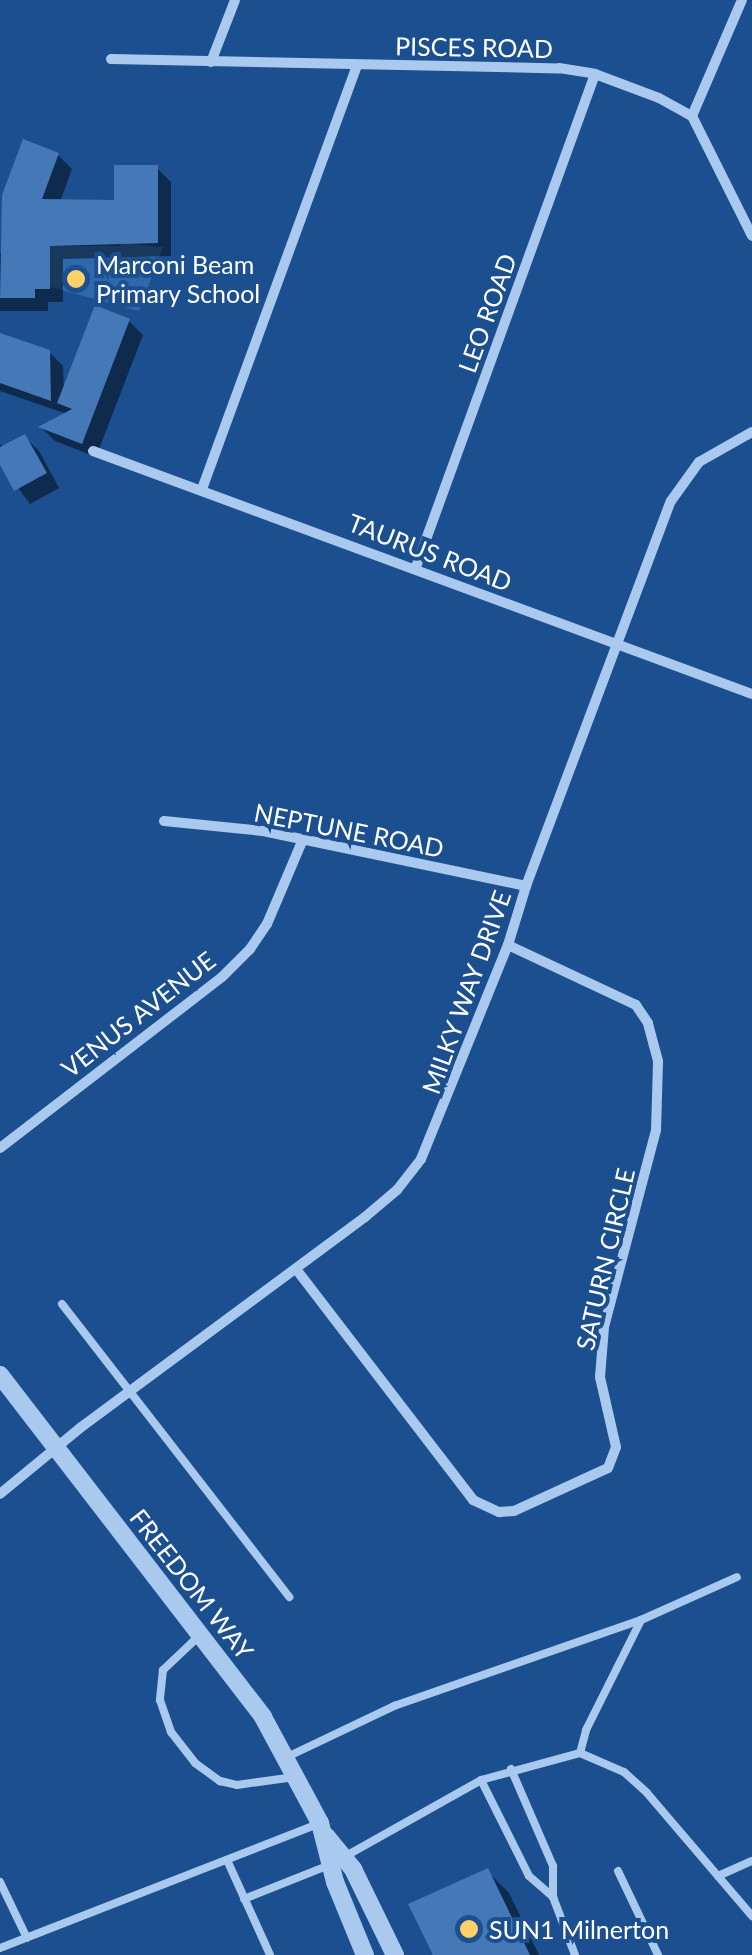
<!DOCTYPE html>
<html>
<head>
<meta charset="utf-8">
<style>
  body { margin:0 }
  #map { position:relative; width:752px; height:1955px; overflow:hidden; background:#1b4f8f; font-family:Lato,sans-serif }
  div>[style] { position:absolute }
  .green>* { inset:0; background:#2e69ad }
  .shadow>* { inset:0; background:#0007 }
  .building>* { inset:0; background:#4478b7 }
  .service>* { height:8px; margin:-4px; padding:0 4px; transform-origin:4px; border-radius:4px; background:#a9c9ee }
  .minor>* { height:10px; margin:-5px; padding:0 5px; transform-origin:5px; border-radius:5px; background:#a9c9ee }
  .tertiary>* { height:18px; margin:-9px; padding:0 9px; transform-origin:9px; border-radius:9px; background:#a9c9ee }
  .dots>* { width:28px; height:28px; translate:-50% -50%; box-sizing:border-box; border:5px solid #1b4f8f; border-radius:50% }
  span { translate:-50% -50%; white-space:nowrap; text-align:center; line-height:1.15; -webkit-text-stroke:8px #1b4f8f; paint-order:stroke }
  .street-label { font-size:25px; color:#fff }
  .poi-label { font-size:25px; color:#fff }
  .left { translate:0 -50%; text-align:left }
</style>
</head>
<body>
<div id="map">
  <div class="green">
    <div style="clip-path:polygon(121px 243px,163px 247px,139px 311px,50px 287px,50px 246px,120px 246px)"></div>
  </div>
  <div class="shadow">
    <div style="clip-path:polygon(58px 155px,72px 169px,60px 202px,116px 203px,157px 168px,171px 182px,171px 256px,63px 259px,63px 302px,48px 302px,48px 311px,0 311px,0 253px,5px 253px)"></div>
    <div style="clip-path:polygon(129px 321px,143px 335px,96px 457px,55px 441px,42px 428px,67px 414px,0 391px,0 336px,49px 352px,63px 366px,64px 392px)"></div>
    <div style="clip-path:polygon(25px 437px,39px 451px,59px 488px,30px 504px,0 463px,0 444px,4px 448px)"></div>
    <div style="clip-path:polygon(487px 1871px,509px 1893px,539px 1955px,436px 1955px)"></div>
  </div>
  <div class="building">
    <div style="clip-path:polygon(23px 139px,59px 153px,42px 199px,114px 200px,114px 165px,158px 165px,158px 243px,50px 246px,50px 289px,35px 289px,35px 298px,0 298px,2px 195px)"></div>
    <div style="clip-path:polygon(95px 305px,130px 319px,82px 444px,38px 427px,72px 409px,57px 403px)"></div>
    <div style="clip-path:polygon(0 333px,50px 350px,51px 401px,0 383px)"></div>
    <div style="clip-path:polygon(25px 434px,47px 473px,14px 491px,0 465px,0 447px)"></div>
    <div style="clip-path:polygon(488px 1868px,530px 1955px,433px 1955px,408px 1904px)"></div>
  </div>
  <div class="service">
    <div style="left:62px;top:1304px;width:371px;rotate:52.2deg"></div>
    <div style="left:200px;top:1635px;width:51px;rotate:136.6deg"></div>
    <div style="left:163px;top:1670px;width:30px;rotate:96deg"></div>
    <div style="left:160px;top:1700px;width:34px;rotate:71deg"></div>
    <div style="left:171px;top:1732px;width:39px;rotate:52deg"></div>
    <div style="left:195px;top:1763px;width:31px;rotate:36deg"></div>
    <div style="left:220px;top:1781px;width:17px;rotate:13deg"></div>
    <div style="left:237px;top:1785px;width:58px;rotate:-8deg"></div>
    <div style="left:580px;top:1753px;width:24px;rotate:-75deg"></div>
    <div style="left:586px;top:1730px;width:123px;rotate:-63.4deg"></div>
    <div style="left:641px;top:1620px;width:105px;rotate:-24.1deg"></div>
    <div style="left:287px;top:1757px;width:119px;rotate:-25.5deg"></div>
    <div style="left:394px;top:1706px;width:262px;rotate:-19.2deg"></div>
    <div style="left:511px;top:1769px;width:106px;rotate:66.6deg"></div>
    <div style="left:553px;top:1866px;width:31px;rotate:90deg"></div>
    <div style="left:553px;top:1897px;width:62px;rotate:69.2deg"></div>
    <div style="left:481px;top:1780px;width:107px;rotate:63.4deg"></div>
    <div style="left:529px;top:1876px;width:32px;rotate:41deg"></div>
    <div style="left:344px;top:1857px;width:157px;rotate:-29.3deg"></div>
    <div style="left:481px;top:1780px;width:103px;rotate:-15.3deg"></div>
    <div style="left:580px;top:1753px;width:48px;rotate:23.4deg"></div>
    <div style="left:624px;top:1772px;width:31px;rotate:42deg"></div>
    <div style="left:647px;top:1793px;width:162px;rotate:49.5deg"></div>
    <div style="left:227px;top:1860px;width:104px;rotate:65.6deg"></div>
    <div style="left:618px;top:1871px;width:93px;rotate:64.5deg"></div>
    <div style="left:718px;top:1876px;width:37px;rotate:-24deg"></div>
    <div style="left:0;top:1882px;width:62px;rotate:64.3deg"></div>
    <div style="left:244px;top:1899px;width:95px;rotate:-21.7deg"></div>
    <div style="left:0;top:1948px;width:344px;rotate:-21.3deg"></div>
  </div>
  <div class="minor">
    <div style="left:111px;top:59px;width:448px;rotate:1.2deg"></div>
    <div style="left:559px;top:68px;width:36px;rotate:9deg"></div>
    <div style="left:595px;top:74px;width:68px;rotate:20.6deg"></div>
    <div style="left:659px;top:98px;width:38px;rotate:29deg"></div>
    <div style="left:692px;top:116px;width:134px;rotate:63.4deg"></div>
    <div style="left:211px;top:62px;width:66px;rotate:-68.8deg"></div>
    <div style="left:692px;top:116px;width:126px;rotate:-66.7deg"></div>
    <div style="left:93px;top:451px;width:702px;rotate:20.24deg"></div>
    <div style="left:202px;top:489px;width:451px;rotate:-69.9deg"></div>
    <div style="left:416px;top:567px;width:524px;rotate:-70.04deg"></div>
    <div style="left:164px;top:821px;width:100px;rotate:5.8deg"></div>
    <div style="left:263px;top:831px;width:269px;rotate:11.8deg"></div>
    <div style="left:0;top:1148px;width:280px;rotate:-37.6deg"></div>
    <div style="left:222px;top:977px;width:40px;rotate:-45deg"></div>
    <div style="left:250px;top:949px;width:30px;rotate:-56deg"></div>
    <div style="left:267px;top:924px;width:92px;rotate:-67deg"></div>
    <div style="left:296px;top:1269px;width:291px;rotate:52.5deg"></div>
    <div style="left:473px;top:1500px;width:29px;rotate:25deg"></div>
    <div style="left:499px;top:1512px;width:15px;rotate:-4deg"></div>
    <div style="left:514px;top:1511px;width:103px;rotate:-24.6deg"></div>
    <div style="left:608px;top:1468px;width:22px;rotate:-69deg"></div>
    <div style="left:616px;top:1447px;width:72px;rotate:-102.9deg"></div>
    <div style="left:600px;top:1377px;width:50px;rotate:-85.4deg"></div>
    <div style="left:604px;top:1327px;width:204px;rotate:-75.2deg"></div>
    <div style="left:656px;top:1130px;width:69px;rotate:-88.3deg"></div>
    <div style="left:658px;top:1061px;width:39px;rotate:-105deg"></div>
    <div style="left:648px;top:1023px;width:22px;rotate:-124deg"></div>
    <div style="left:636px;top:1005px;width:141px;rotate:-154.9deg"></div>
    <div style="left:0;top:1494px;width:104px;rotate:-39.5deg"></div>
    <div style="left:80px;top:1428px;width:355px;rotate:-36.5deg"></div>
    <div style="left:365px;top:1217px;width:42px;rotate:-40.2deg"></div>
    <div style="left:397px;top:1190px;width:39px;rotate:-52deg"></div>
    <div style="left:421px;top:1159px;width:231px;rotate:-67.9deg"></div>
    <div style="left:508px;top:945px;width:62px;rotate:-73deg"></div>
    <div style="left:526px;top:886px;width:411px;rotate:-69.4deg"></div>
    <div style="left:671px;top:501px;width:48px;rotate:-54.3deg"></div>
    <div style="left:699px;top:462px;width:61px;rotate:-29.5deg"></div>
  </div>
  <div class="tertiary">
    <div style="left:0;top:1375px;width:431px;rotate:52.4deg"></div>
    <div style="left:263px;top:1717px;width:120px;rotate:61.7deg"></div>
    <div style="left:320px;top:1823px;width:61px;rotate:75.7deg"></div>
    <div style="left:335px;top:1882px;width:79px;rotate:67.7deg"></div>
    <div style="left:326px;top:1836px;width:43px;rotate:50.7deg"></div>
    <div style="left:353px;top:1869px;width:96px;rotate:64deg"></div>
  </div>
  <div class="dots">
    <div style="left:76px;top:279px;background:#ffd166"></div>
    <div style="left:469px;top:1929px;background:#ffd166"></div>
  </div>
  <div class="street-label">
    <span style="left:474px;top:47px;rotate:1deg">PISCES ROAD</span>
    <span style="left:487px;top:313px;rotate:-70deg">LEO ROAD</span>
    <span style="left:430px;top:552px;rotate:21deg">TAURUS ROAD</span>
    <span style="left:349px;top:830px;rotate:11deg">NEPTUNE ROAD</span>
    <span style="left:466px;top:992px;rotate:-70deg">MILKY WAY DRIVE</span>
    <span style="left:138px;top:1014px;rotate:-38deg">VENUS AVENUE</span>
    <span style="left:605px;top:1259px;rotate:-77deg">SATURN CIRCLE</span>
    <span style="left:192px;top:1584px;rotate:52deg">FREEDOM WAY</span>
  </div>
  <div class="poi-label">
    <span class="left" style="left:96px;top:279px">Marconi Beam<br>Primary School</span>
    <span class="left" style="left:489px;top:1929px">SUN1 Milnerton</span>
  </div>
</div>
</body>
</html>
